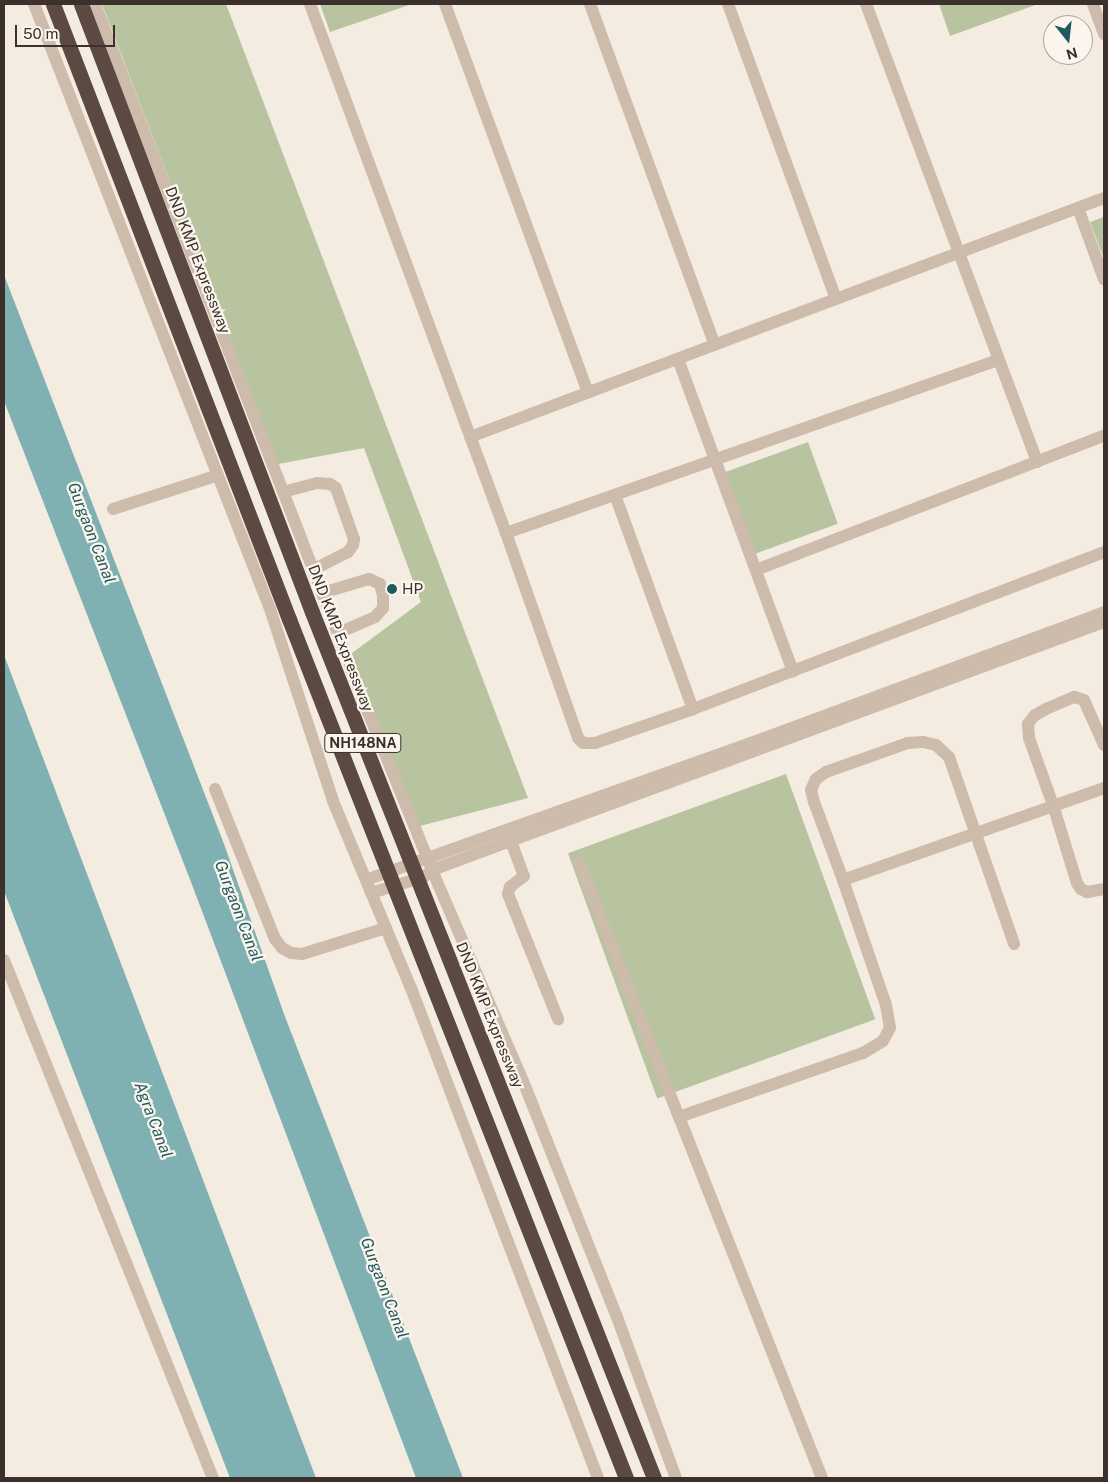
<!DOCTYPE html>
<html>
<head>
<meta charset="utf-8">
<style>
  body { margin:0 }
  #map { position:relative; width:1108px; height:1482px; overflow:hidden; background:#f4ebe1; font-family:"Public Sans",sans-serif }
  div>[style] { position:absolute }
  .green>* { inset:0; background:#b8c4a0; transform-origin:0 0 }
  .water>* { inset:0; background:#7fb0b2 }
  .minor>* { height:12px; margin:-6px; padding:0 6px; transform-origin:6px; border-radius:6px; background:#cdbbac }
  .highway-bridge>* { height:15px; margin:-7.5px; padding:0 7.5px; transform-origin:7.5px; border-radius:7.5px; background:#5c4a42 }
  .dots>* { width:14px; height:14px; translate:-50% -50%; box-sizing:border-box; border:2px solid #fbf5ee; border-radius:50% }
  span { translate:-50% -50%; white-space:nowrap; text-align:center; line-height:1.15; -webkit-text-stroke:4.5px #fbf5ee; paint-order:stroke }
  .shield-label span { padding:1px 4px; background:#fbf5ee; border:1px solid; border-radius:4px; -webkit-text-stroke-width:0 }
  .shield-label { font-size:14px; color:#3b302b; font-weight:700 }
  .street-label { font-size:15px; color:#3b302b }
  .poi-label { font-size:15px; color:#3b302b }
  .left { translate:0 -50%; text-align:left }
  .water-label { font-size:16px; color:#1f5a5e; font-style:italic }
  .frame { position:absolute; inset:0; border:5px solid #3b302b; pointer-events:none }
  .north { position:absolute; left:1043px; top:15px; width:50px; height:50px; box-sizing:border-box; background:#fbf5ee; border:1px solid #aea6a0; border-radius:50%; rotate:164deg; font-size:14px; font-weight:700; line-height:20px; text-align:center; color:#3b302b }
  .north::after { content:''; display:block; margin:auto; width:18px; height:22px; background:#1f5a5e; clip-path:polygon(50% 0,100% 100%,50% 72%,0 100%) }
  .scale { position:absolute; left:15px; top:25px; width:100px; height:22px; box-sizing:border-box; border:2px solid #3b302b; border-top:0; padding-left:6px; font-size:15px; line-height:18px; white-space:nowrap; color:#3b302b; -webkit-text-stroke:4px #fbf5ee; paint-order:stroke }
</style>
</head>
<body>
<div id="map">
  <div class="green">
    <div style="clip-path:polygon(102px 4px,226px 4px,528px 798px,412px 828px,348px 656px,421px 602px,364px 448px,278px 464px)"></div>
    <div style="clip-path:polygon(320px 4px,412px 4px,330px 32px)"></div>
    <div style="clip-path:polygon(939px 4px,1038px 4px,950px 36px)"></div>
    <div style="clip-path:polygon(1104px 217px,1104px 259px,1090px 222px)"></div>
    <div style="left:808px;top:442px;width:87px;height:88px;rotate:70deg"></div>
    <div style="left:786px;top:774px;width:261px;height:232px;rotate:70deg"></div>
  </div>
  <div class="water">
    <div style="clip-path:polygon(4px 275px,224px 844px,284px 1014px,463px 1478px,416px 1478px,191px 882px,4px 401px)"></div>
    <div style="clip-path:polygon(4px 655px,316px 1478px,230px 1478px,4px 891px)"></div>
  </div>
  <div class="minor">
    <div style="left:34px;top:4px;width:649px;rotate:68.69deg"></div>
    <div style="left:270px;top:609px;width:202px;rotate:71.8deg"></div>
    <div style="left:333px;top:801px;width:203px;rotate:67.4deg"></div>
    <div style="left:411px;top:988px;width:524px;rotate:69.11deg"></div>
    <div style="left:95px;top:4px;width:759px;rotate:68.91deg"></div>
    <div style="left:368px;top:712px;width:170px;rotate:67.9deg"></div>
    <div style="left:432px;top:870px;width:230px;rotate:66.7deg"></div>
    <div style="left:523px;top:1081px;width:254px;rotate:68.3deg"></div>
    <div style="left:617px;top:1317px;width:171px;rotate:69.9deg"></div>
    <div style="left:310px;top:4px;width:564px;rotate:69.67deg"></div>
    <div style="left:506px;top:533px;width:217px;rotate:70.6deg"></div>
    <div style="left:578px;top:738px;width:7px;rotate:45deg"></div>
    <div style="left:583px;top:743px;width:12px"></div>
    <div style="left:595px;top:743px;width:104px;rotate:-19.1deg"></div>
    <div style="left:693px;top:709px;width:440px;rotate:-20.9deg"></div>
    <div style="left:445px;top:4px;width:414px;rotate:69.8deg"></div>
    <div style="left:590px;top:4px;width:363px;rotate:69.9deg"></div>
    <div style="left:728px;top:4px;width:314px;rotate:69.9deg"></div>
    <div style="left:866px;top:4px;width:489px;rotate:69.5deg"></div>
    <div style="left:1093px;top:4px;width:32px;rotate:70deg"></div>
    <div style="left:1078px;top:208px;width:76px;rotate:69.9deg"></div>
    <div style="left:678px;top:359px;width:333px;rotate:69.8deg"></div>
    <div style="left:470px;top:437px;width:678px;rotate:-20.66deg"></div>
    <div style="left:283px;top:492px;width:35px;rotate:-15deg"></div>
    <div style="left:317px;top:483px;width:13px;rotate:4deg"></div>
    <div style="left:330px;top:484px;width:7px;rotate:34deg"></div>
    <div style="left:336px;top:488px;width:54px;rotate:70.6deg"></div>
    <div style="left:354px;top:539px;width:6px;rotate:99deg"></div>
    <div style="left:353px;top:545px;width:9px;rotate:126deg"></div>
    <div style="left:348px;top:552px;width:39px;rotate:153deg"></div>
    <div style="left:615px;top:495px;width:228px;rotate:70deg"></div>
    <div style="left:113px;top:509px;width:110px;rotate:-17.9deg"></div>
    <div style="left:506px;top:533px;width:522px;rotate:-19.37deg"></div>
    <div style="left:756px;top:570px;width:373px;rotate:-21.1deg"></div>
    <div style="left:322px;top:593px;width:49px;rotate:-16.6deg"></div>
    <div style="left:369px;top:579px;width:12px;rotate:24deg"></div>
    <div style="left:380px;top:584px;width:11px;rotate:75deg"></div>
    <div style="left:383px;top:595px;width:13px;rotate:90deg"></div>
    <div style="left:383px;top:608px;width:12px;rotate:132deg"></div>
    <div style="left:375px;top:617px;width:40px;rotate:156.6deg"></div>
    <div style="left:1104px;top:745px;width:49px;rotate:-114deg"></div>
    <div style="left:1084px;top:700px;width:10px;rotate:-163deg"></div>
    <div style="left:1074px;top:697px;width:30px;rotate:157deg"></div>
    <div style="left:1046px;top:709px;width:14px;rotate:150deg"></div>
    <div style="left:1034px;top:716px;width:10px;rotate:127deg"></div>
    <div style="left:1028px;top:724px;width:14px;rotate:86deg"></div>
    <div style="left:1029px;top:738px;width:71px;rotate:70.3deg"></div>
    <div style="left:1053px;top:805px;width:82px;rotate:72.9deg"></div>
    <div style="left:1077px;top:883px;width:7px;rotate:56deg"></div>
    <div style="left:1081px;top:889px;width:7px;rotate:27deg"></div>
    <div style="left:1087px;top:892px;width:17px;rotate:-10deg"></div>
    <div style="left:215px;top:789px;width:162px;rotate:68.2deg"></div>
    <div style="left:275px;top:939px;width:11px;rotate:52deg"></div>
    <div style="left:282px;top:948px;width:10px;rotate:29deg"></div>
    <div style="left:291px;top:953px;width:11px;rotate:5deg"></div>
    <div style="left:302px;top:954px;width:88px;rotate:-17.2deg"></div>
    <div style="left:511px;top:841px;width:37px;rotate:70deg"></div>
    <div style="left:524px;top:876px;width:18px;rotate:142deg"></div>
    <div style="left:510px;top:887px;width:7px;rotate:106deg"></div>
    <div style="left:508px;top:894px;width:135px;rotate:68.2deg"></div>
    <div style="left:579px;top:862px;width:274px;rotate:68.6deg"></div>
    <div style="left:366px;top:880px;width:405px;rotate:-19.6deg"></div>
    <div style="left:748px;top:744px;width:380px;rotate:-20.3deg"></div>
    <div style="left:843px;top:880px;width:83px;rotate:-110.4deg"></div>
    <div style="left:814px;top:802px;width:12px;rotate:-104deg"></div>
    <div style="left:811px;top:790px;width:12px;rotate:-66deg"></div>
    <div style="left:816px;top:779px;width:12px;rotate:-35deg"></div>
    <div style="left:826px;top:772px;width:87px;rotate:-19.5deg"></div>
    <div style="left:908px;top:743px;width:15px;rotate:-4deg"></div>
    <div style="left:923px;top:742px;width:13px;rotate:13deg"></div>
    <div style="left:936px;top:745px;width:18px;rotate:43deg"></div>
    <div style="left:949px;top:757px;width:198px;rotate:70.8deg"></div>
    <div style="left:371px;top:893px;width:55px;rotate:-16.8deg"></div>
    <div style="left:424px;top:877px;width:11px;rotate:-41deg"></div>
    <div style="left:432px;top:870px;width:716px;rotate:-20.26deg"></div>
    <div style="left:4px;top:960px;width:559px;rotate:68.03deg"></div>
    <div style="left:822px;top:1478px;width:388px;rotate:-111.6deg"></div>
    <div style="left:679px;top:1117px;width:195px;rotate:-19.2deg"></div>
    <div style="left:863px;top:1053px;width:23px;rotate:-31deg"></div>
    <div style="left:883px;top:1041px;width:15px;rotate:-62deg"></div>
    <div style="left:890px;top:1028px;width:23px;rotate:-100deg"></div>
    <div style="left:886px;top:1005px;width:132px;rotate:-109deg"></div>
    <div style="left:843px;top:880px;width:277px;rotate:-19.4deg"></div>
  </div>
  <div class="highway-bridge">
    <div style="left:53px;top:4px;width:659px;rotate:69.01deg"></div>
    <div style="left:289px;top:619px;width:923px;rotate:68.58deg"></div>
    <div style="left:81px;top:4px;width:650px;rotate:69.2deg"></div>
    <div style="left:312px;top:612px;width:931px;rotate:68.45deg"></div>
  </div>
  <div class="dots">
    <div style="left:392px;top:589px;background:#1f5a5e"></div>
  </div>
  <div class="shield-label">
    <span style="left:363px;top:743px">NH148NA</span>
  </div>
  <div class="street-label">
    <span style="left:198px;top:260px;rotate:69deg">DND KMP Expressway</span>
    <span style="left:341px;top:638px;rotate:69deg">DND KMP Expressway</span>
    <span style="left:490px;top:1015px;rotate:68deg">DND KMP Expressway</span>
  </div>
  <div class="poi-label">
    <span class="left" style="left:402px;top:589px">HP</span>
  </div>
  <div class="water-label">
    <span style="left:91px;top:533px;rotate:69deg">Gurgaon Canal</span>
    <span style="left:238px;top:911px;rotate:69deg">Gurgaon Canal</span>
    <span style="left:153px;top:1120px;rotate:69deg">Agra Canal</span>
    <span style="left:384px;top:1288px;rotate:69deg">Gurgaon Canal</span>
  </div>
  <div class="frame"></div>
  <div class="north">N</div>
  <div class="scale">50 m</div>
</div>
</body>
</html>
